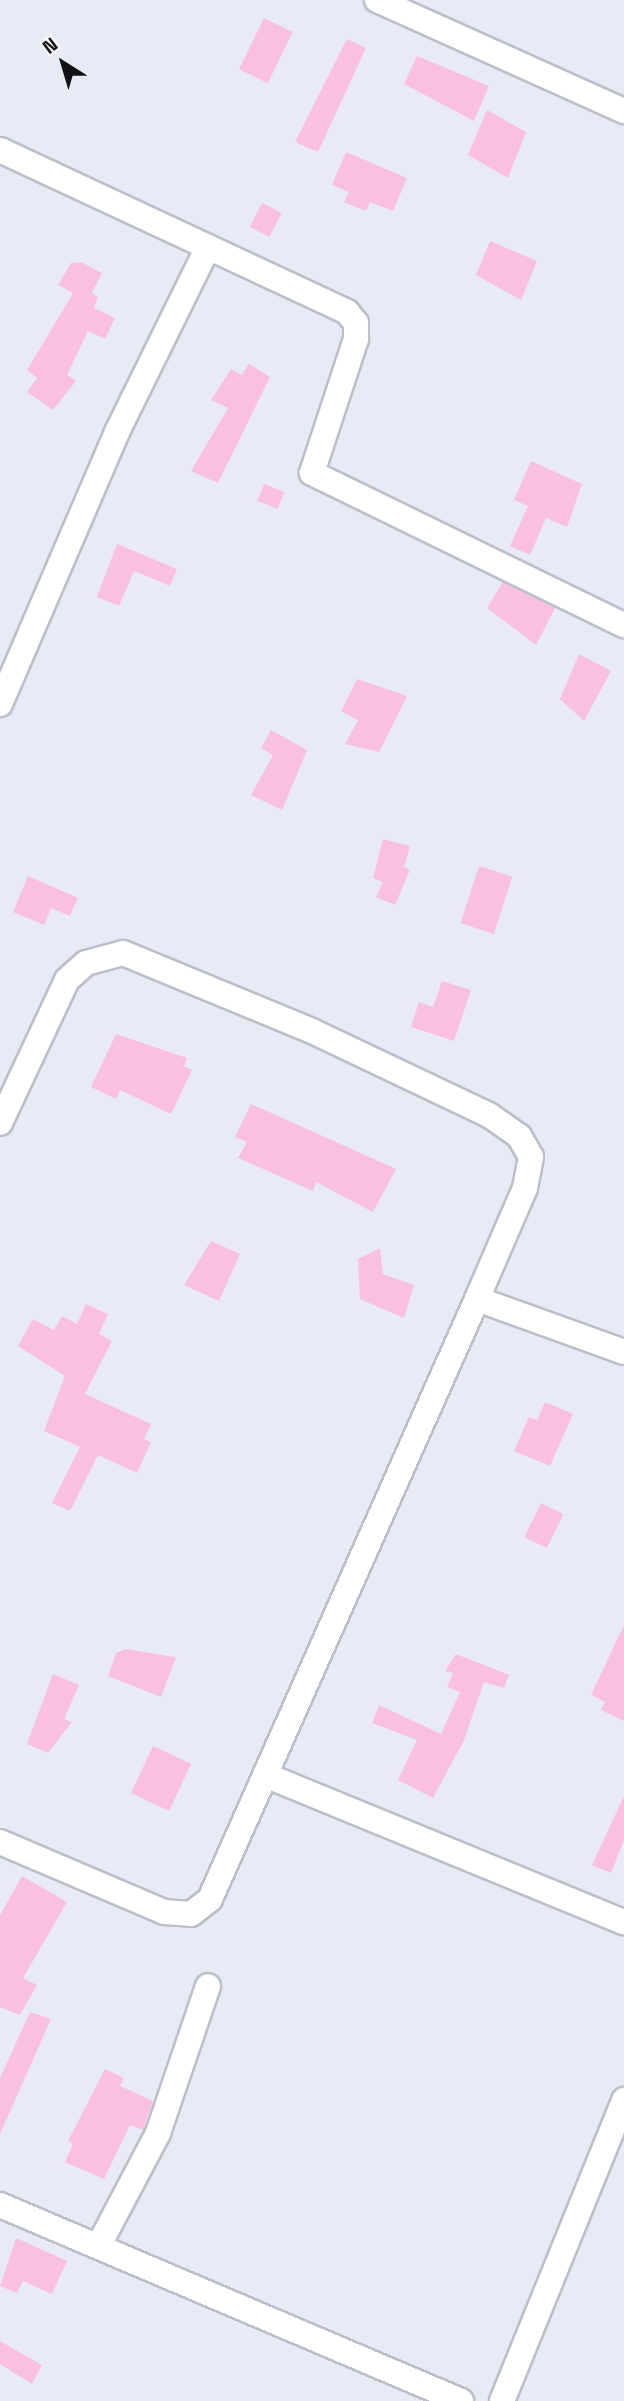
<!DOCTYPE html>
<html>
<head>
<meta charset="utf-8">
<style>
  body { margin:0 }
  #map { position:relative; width:624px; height:2401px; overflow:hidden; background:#e8eaf5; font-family:"Space Grotesk",sans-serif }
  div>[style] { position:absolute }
  .building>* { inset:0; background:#fac0e3; transform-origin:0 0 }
  .roads { filter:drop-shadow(2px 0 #bcbfc9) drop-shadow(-2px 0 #bcbfc9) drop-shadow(0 2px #bcbfc9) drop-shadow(0 -2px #bcbfc9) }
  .minor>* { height:24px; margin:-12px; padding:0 12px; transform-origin:12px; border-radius:12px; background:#fff }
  span { translate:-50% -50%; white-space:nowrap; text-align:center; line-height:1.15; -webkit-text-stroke:5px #f6f8fe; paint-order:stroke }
  .north { position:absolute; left:28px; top:28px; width:70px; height:70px; -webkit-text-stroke:5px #f6f8fe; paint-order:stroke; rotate:323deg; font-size:19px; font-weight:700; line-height:28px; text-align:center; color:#111215 }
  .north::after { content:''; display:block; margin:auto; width:24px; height:32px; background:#111215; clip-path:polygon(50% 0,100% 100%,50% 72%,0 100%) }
</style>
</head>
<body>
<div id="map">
  <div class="building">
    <div style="left:264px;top:18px;width:32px;height:57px;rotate:26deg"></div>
    <div style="clip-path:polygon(347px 39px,366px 48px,318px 152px,295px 142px)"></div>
    <div style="clip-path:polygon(417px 56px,489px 86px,474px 121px,404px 84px)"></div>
    <div style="clip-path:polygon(487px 110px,526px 132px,508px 178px,468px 155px)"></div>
    <div style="clip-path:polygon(346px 152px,407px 178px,393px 211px,370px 202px,366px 211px,344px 202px,349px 192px,332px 185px)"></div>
    <div style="left:262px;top:203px;width:22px;height:27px;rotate:27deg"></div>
    <div style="clip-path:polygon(490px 241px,537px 261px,521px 300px,476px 275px)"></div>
    <div style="clip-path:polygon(81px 262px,102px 273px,92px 293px,98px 297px,94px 308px,115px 318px,105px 339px,88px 331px,67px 375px,76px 381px,53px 410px,27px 392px,37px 378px,27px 370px,73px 293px,58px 285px,71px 263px)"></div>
    <div style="clip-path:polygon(249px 364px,270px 377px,218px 483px,191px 471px,228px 408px,211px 400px,231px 369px,242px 375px)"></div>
    <div style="clip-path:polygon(531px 461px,582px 484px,567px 527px,546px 518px,530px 555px,510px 546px,528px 506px,514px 500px)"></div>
    <div style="left:264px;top:484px;width:22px;height:18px;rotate:22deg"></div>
    <div style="clip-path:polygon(117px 544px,177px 569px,170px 586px,134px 571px,119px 606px,97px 597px)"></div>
    <div style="clip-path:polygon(503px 582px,555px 608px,536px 645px,487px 608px)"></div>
    <div style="clip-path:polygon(579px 654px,611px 671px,584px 721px,560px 699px)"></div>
    <div style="clip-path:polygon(357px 679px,407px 696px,379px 752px,345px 744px,358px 720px,341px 711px)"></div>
    <div style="clip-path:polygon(271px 730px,307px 750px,282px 810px,251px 795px,273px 755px,261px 748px)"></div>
    <div style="clip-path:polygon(383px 839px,410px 846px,404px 867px,410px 870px,395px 905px,376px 897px,383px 882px,373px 878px)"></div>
    <div style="left:479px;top:866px;width:35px;height:60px;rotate:18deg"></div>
    <div style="clip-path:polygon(28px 876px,78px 898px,70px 916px,51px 908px,44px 925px,13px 912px)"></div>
    <div style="clip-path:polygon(442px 981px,471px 990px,454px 1041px,411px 1027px,419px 1002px,433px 1007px)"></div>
    <div style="clip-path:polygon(116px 1034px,187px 1058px,184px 1066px,192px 1070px,171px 1114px,120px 1090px,116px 1099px,91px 1087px)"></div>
    <div style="clip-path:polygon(251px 1104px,396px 1169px,373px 1212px,316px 1182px,313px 1191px,238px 1158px,247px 1142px,235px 1137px)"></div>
    <div style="clip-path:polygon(211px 1241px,240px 1254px,219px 1301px,184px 1285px)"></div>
    <div style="clip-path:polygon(380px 1248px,383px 1274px,414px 1285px,404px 1318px,360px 1299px,358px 1259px)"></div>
    <div style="clip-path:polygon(86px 1304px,108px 1314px,99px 1334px,112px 1341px,85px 1394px,151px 1424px,144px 1439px,151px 1442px,137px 1473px,98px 1455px,70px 1511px,52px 1503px,80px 1447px,44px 1431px,65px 1376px,18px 1346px,33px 1319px,54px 1330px,62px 1316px,77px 1324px)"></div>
    <div style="clip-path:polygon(545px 1402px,573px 1414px,550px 1466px,514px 1451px,529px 1417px,537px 1420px)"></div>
    <div style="left:541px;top:1503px;width:25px;height:38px;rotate:26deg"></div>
    <div style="clip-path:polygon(624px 1625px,624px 1721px,601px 1710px,605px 1702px,591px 1695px)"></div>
    <div style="clip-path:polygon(125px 1649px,176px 1657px,161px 1697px,108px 1676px,116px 1653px)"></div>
    <div style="clip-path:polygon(456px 1654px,509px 1675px,504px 1688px,484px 1682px,464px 1740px,433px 1798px,398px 1780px,417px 1740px,372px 1723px,379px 1705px,441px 1734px,460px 1692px,447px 1687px,453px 1673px,445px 1671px)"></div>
    <div style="clip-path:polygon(53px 1674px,79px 1685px,64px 1719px,72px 1722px,48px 1753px,27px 1744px)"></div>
    <div style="left:153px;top:1746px;width:42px;height:52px;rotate:25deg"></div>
    <div style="clip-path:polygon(624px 1796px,624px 1840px,611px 1873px,592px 1865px)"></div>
    <div style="clip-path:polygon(22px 1876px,67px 1902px,23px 1978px,37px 1985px,20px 2015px,0 2007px,0 1915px)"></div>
    <div style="clip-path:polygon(30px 2012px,51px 2019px,0 2134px,0 2078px)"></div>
    <div style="clip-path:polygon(105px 2069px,124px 2078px,120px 2086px,153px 2101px,143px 2130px,130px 2125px,104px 2179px,65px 2162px,73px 2144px,68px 2141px)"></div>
    <div style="clip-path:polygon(16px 2238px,67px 2261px,52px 2294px,23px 2281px,17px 2293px,0 2286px)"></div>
    <div style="clip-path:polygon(0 2341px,42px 2365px,32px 2384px,0 2364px)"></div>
  </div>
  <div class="roads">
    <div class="minor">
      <div style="left:377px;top:0;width:271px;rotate:24.2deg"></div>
      <div style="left:0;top:150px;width:383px;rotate:25deg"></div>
      <div style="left:347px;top:312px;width:14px;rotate:51deg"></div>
      <div style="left:356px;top:323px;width:16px;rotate:90deg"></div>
      <div style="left:356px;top:339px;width:141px;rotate:108.2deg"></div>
      <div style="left:312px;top:473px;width:347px;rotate:26deg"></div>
      <div style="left:0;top:704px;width:296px;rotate:-66.7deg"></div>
      <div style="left:117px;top:432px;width:206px;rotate:-63.8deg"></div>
      <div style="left:0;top:1123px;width:158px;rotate:-64.9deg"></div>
      <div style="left:67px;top:980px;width:25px;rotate:-42deg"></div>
      <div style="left:86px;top:963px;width:38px;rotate:-15deg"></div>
      <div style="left:123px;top:953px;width:204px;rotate:22.4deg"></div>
      <div style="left:312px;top:1031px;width:196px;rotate:25.4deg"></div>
      <div style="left:489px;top:1115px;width:37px;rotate:35deg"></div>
      <div style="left:519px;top:1136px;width:24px;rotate:60deg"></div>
      <div style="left:531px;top:1157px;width:32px;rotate:101deg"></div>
      <div style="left:525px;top:1188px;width:121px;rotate:113.4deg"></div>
      <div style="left:477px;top:1299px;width:156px;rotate:19.8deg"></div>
      <div style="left:265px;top:1775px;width:388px;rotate:22.3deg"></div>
      <div style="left:0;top:1842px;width:178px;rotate:23.1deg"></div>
      <div style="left:164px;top:1912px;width:27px;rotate:4deg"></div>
      <div style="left:191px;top:1914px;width:24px;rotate:-38deg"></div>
      <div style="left:210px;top:1899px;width:657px;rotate:-66.01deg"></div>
      <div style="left:0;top:2205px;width:501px;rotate:23.03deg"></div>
      <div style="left:99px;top:2245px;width:127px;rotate:-62.2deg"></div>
      <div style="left:158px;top:2133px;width:155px;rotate:-71.2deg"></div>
      <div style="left:502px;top:2401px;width:325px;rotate:-67.9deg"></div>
    </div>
  </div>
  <div class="north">N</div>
</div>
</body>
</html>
